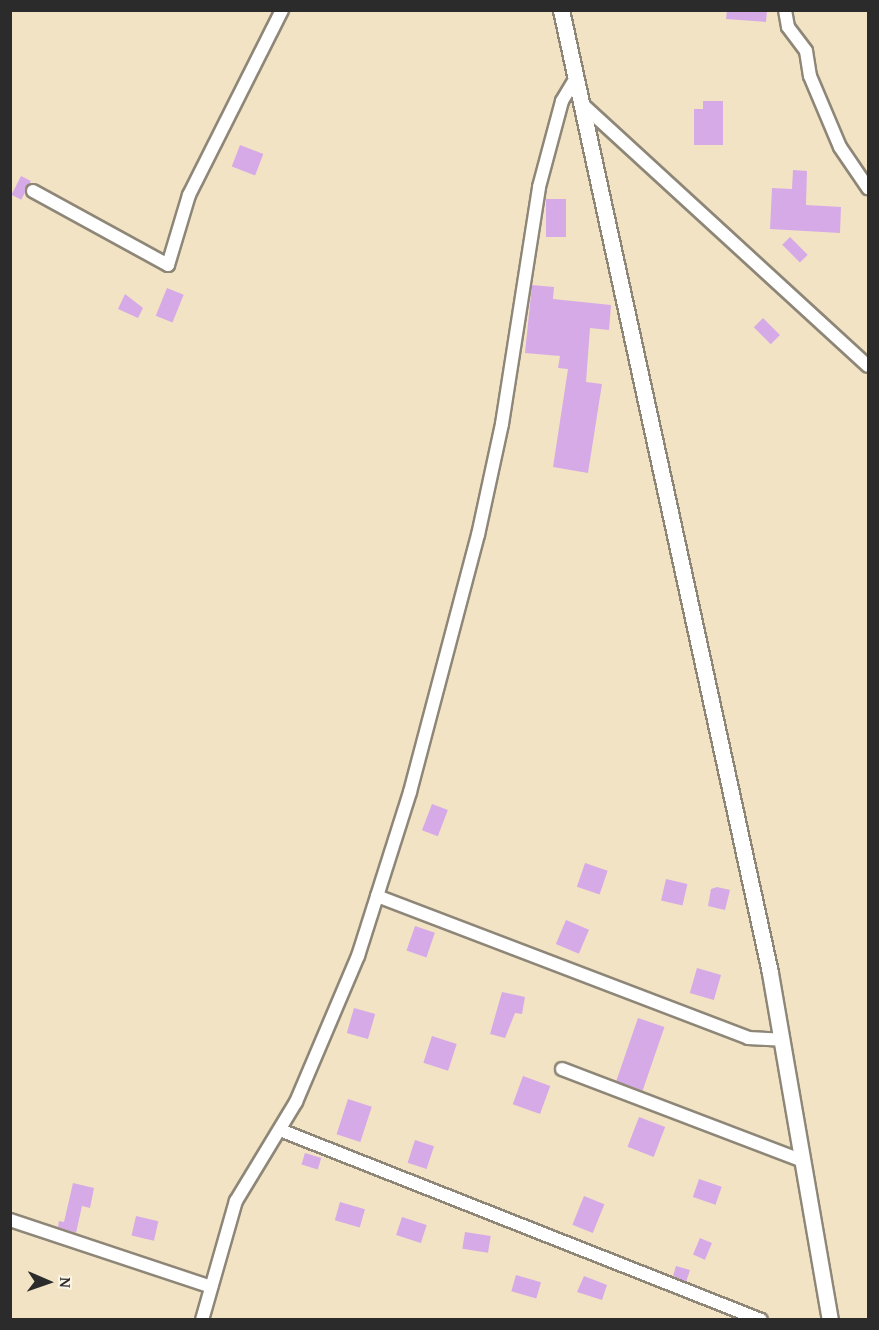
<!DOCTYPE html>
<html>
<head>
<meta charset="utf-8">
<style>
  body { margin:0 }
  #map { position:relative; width:879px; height:1330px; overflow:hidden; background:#f2e3c5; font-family:"Gentium Book Plus",serif }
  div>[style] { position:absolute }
  .building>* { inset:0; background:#d6aae6; transform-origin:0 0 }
  .roads { filter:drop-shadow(2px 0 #8e8778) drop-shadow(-2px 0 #8e8778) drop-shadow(0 2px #8e8778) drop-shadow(0 -2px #8e8778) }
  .minor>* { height:12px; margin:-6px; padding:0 6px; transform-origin:6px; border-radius:6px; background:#fff }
  .tertiary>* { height:15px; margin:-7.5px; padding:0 7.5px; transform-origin:7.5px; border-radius:7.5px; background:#fff }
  span { translate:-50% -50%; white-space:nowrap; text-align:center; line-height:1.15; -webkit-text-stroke:4.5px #fcf5e5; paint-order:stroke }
  .frame { position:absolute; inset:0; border:12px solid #2b2b2b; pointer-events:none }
  .north { position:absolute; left:18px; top:1252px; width:60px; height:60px; -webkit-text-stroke:4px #fcf5e5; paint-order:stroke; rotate:92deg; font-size:16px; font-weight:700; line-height:24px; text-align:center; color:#2b2b2b }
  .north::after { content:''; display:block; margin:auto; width:21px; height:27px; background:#2b2b2b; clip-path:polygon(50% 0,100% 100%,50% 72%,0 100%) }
</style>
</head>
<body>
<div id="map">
  <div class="building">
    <div style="clip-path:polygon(727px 10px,767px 10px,766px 22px,726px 19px)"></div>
    <div style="clip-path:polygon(703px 101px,723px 101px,723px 145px,694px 145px,694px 109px,703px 109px)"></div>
    <div style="left:240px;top:145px;width:25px;height:23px;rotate:21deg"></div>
    <div style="clip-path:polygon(793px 170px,807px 171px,806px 205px,841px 207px,840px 233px,770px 229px,772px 188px,792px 189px)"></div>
    <div style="left:21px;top:176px;width:11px;height:21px;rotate:27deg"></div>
    <div style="left:546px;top:199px;width:20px;height:38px"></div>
    <div style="left:790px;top:237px;width:25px;height:11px;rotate:45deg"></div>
    <div style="clip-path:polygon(532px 285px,554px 287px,553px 299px,611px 305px,609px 330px,590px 328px,586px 382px,602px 384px,588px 473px,553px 467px,568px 369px,558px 368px,560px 356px,525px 353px)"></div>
    <div style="left:167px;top:288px;width:18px;height:30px;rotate:22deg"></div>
    <div style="clip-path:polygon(125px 294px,143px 308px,138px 318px,118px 309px)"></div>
    <div style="left:763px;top:318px;width:24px;height:13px;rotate:45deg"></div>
    <div style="left:432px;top:804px;width:17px;height:28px;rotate:21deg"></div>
    <div style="left:585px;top:863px;width:24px;height:25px;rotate:19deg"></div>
    <div style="left:666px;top:879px;width:22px;height:22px;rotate:13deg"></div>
    <div style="clip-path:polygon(717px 887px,730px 890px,725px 910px,708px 906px,711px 889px)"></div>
    <div style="left:566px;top:920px;width:25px;height:26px;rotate:23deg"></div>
    <div style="left:415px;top:926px;width:21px;height:26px;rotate:19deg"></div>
    <div style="left:697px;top:968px;width:25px;height:26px;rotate:16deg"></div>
    <div style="clip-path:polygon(502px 992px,525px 997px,522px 1014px,515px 1013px,505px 1038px,490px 1034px)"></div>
    <div style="left:354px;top:1008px;width:22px;height:26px;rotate:16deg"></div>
    <div style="left:638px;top:1018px;width:28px;height:67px;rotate:19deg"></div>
    <div style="left:432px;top:1036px;width:26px;height:28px;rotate:18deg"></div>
    <div style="left:523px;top:1076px;width:29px;height:30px;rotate:20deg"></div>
    <div style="left:348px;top:1099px;width:25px;height:37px;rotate:18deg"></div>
    <div style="left:639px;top:1117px;width:28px;height:32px;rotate:21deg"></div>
    <div style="left:415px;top:1140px;width:20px;height:24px;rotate:18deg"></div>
    <div style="left:305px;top:1153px;width:17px;height:12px;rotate:17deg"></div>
    <div style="left:699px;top:1179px;width:24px;height:19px;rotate:19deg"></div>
    <div style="clip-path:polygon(73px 1183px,94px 1188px,90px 1208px,82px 1206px,76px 1233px,58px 1227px,59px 1221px,64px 1222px)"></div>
    <div style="left:584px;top:1196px;width:22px;height:31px;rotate:22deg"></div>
    <div style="left:340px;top:1202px;width:26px;height:19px;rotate:16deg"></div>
    <div style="left:136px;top:1216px;width:23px;height:20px;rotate:13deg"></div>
    <div style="left:402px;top:1217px;width:26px;height:19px;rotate:18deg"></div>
    <div style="left:465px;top:1232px;width:26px;height:17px;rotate:9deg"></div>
    <div style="left:700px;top:1238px;width:13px;height:18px;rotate:23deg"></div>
    <div style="clip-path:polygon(676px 1266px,690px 1270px,686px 1282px,673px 1276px)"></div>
    <div style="left:516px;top:1275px;width:26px;height:17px;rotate:16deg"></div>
    <div style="clip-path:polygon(584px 1276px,607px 1285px,602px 1300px,577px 1292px)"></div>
  </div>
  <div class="roads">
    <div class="minor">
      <div style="left:785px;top:10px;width:17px;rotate:80deg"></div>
      <div style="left:788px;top:27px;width:30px;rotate:53deg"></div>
      <div style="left:806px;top:51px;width:25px;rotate:81deg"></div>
      <div style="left:810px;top:76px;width:77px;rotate:67.1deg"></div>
      <div style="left:840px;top:147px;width:50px;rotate:55.7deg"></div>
      <div style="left:581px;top:103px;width:389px;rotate:42.5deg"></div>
      <div style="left:33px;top:191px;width:154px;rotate:28.7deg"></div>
      <div style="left:168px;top:265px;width:73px;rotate:-73.3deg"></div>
      <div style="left:189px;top:195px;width:207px;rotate:-63.3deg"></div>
      <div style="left:377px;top:896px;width:397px;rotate:20.9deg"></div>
      <div style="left:748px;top:1038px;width:34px;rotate:3deg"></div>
      <div style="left:562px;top:1069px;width:258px;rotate:20.9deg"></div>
      <div style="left:280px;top:1130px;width:517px;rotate:21.55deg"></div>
      <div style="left:10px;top:1220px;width:212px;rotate:18.4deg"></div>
      <div style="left:202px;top:1320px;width:124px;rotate:-74.1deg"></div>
      <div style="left:236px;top:1201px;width:116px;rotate:-58.8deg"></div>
      <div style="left:296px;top:1102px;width:159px;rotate:-67deg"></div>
      <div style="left:358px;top:956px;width:172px;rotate:-72.4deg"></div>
      <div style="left:410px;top:792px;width:266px;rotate:-75.2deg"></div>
      <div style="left:478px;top:535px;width:114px;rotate:-77.8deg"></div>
      <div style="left:502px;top:424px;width:240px;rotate:-81.1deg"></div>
      <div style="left:539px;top:187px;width:89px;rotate:-75deg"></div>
      <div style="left:562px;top:101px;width:27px;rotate:-59deg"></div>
    </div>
    <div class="tertiary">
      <div style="left:561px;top:10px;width:985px;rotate:77.75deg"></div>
      <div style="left:770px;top:973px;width:352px;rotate:80.2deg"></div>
    </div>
  </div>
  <div class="frame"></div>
  <div class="north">N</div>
</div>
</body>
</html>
